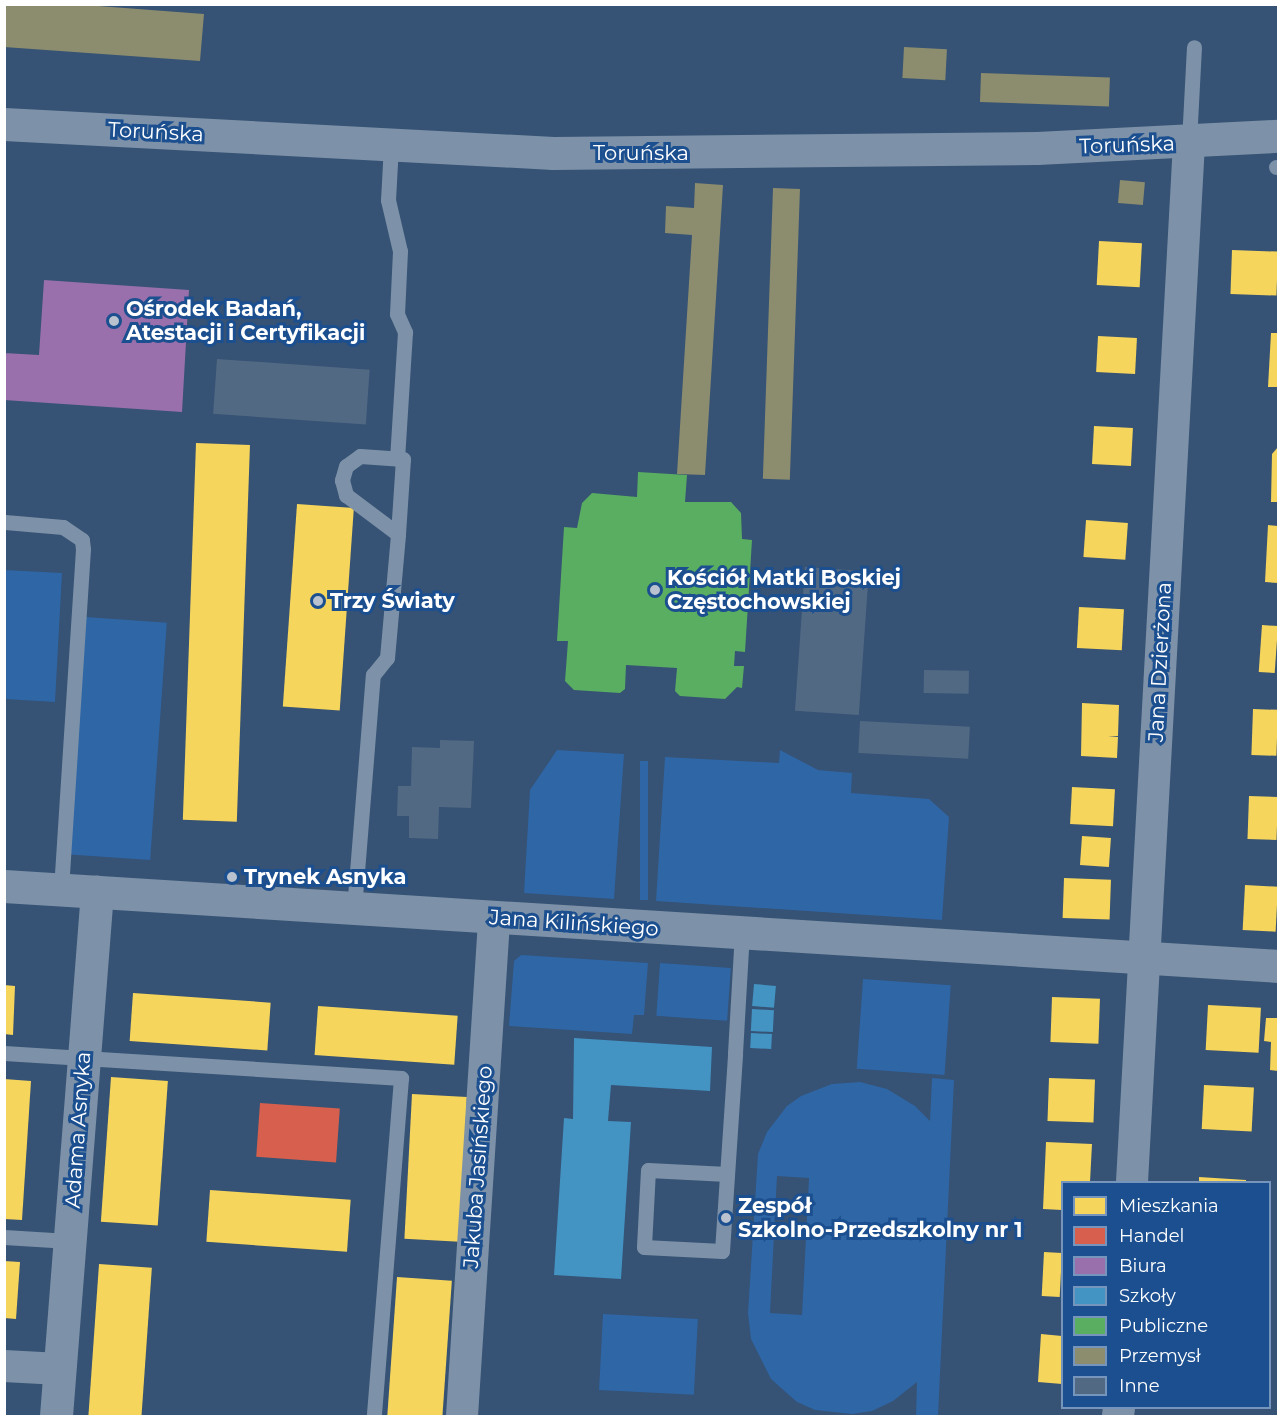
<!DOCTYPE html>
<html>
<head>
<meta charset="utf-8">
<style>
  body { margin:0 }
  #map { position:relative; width:1283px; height:1421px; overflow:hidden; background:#365274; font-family:Montserrat,sans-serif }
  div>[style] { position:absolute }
  .green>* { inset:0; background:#2f66a5; transform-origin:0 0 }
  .homes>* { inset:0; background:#f6d55c; transform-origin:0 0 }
  .shops>* { inset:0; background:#d6604d; transform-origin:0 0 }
  .offices>* { inset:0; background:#9970ab }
  .schools>* { inset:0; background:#4393c3; transform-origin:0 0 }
  .public>* { inset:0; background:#5aae61 }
  .industry>* { inset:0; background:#8c8c6e; transform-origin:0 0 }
  .building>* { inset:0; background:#526984; transform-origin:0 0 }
  .service>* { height:15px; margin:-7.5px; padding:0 7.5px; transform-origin:7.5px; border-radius:7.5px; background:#7d92a8 }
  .minor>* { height:32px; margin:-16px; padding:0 16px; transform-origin:16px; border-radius:16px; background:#7d92a8 }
  .tertiary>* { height:33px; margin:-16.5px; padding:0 16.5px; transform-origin:16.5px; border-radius:16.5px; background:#7d92a8 }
  .dots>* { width:16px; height:16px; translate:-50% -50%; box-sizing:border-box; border:3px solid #1b4f8f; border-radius:50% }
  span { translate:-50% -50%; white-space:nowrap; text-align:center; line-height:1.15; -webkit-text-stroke:6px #1b4f8f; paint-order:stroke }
  .street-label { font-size:21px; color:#fff }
  .poi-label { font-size:21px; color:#fff; font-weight:700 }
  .left { translate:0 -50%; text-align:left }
  .frame { position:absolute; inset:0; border:6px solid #fff; pointer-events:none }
  .legend { position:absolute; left:1061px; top:1181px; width:210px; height:228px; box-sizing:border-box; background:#1b4f8f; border:2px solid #7695bc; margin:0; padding:8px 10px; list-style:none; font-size:18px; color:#fff }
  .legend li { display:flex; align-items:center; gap:12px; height:30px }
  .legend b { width:30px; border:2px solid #7695bc }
</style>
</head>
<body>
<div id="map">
  <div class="green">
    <div style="clip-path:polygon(4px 570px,62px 573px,55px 702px,5px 699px)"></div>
    <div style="left:86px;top:617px;width:81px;height:238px;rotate:4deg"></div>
    <div style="clip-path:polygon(557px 750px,624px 754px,614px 899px,524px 893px,530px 790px)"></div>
    <div style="clip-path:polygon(780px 750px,818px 770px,852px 773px,851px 793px,929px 799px,949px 817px,942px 920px,656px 901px,665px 757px,779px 763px)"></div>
    <div style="left:640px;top:761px;width:8px;height:139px"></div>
    <div style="clip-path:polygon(521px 955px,648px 963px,644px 1015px,634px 1015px,632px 1034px,509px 1026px,514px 961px)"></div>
    <div style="left:660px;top:963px;width:71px;height:53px;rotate:4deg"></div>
    <div style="left:863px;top:979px;width:88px;height:90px;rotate:4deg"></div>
    <div style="clip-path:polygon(evenodd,932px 1078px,954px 1080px,938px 1416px,916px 1416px,917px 1382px,893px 1401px,872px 1411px,852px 1414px,815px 1410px,797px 1402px,771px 1379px,751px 1339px,748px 1313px,758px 1154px,767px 1132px,787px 1106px,801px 1096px,832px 1084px,860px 1082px,887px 1089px,915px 1106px,930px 1121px,932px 1078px,777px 1176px,809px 1178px,802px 1315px,770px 1313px,777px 1176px)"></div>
    <div style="left:603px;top:1314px;width:95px;height:76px;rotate:3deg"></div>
  </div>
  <div class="homes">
    <div style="left:1099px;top:241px;width:43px;height:44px;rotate:3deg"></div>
    <div style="left:1232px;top:250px;width:46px;height:44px;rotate:2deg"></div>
    <div style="clip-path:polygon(1271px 333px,1278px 333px,1278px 387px,1268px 387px)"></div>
    <div style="left:1098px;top:336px;width:39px;height:36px;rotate:3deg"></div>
    <div style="left:1094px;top:426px;width:39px;height:38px;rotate:3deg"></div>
    <div style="left:196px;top:443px;width:54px;height:377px;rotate:2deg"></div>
    <div style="clip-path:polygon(1278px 447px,1278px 502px,1271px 502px,1272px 454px)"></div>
    <div style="left:297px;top:504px;width:57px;height:203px;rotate:4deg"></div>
    <div style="left:1086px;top:520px;width:42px;height:37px;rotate:4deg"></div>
    <div style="clip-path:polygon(1268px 525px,1278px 526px,1278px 583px,1265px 582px)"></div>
    <div style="left:1079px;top:607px;width:45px;height:41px;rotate:3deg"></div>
    <div style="left:1262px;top:625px;width:16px;height:47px;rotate:4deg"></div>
    <div style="clip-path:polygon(1082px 703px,1119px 705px,1118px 736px,1108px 736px,1118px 737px,1117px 758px,1081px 756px)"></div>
    <div style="left:1253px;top:709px;width:25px;height:46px;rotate:2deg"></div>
    <div style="left:1072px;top:787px;width:43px;height:37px;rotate:3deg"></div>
    <div style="left:1249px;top:796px;width:29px;height:43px;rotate:2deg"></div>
    <div style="left:1082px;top:836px;width:29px;height:29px;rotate:4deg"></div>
    <div style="left:1064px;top:878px;width:47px;height:40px;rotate:2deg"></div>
    <div style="left:1245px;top:885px;width:33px;height:45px;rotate:3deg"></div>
    <div style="clip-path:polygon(4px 985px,15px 986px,13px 1035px,4px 1034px)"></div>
    <div style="left:133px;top:993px;width:138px;height:48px;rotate:4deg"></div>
    <div style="left:1052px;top:997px;width:48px;height:45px;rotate:2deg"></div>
    <div style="left:1208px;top:1005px;width:53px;height:45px;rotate:3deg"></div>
    <div style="left:318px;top:1006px;width:140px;height:49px;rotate:4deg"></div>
    <div style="clip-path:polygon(1266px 1018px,1278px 1018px,1278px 1071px,1270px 1070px,1271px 1042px,1264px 1041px)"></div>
    <div style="left:111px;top:1077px;width:57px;height:145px;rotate:4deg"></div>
    <div style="left:1049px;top:1078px;width:46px;height:43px;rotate:2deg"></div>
    <div style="clip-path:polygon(4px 1079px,31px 1081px,22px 1220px,4px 1219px)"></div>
    <div style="left:1204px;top:1085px;width:50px;height:44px;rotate:3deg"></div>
    <div style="left:412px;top:1094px;width:55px;height:145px;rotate:3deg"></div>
    <div style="clip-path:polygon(1046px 1142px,1092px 1144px,1090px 1182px,1062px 1182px,1062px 1210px,1043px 1209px)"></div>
    <div style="clip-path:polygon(1199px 1177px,1246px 1180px,1246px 1182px,1199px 1182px)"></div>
    <div style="left:210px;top:1190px;width:141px;height:52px;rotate:4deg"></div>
    <div style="left:1044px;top:1252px;width:18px;height:44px;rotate:3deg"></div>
    <div style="clip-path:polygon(4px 1261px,20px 1262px,16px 1319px,4px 1318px)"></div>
    <div style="left:99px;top:1264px;width:53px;height:152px;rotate:4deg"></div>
    <div style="left:397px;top:1277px;width:55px;height:139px;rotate:4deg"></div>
    <div style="clip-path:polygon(1041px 1334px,1062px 1336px,1062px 1384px,1038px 1382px)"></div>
  </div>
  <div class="shops">
    <div style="left:260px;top:1103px;width:80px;height:54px;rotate:4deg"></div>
  </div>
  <div class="offices">
    <div style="clip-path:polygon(44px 280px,189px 290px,182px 412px,4px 400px,4px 353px,39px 355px)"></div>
  </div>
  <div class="schools">
    <div style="left:754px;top:984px;width:22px;height:22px;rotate:5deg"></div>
    <div style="left:752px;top:1009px;width:22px;height:22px;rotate:3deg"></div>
    <div style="left:751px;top:1033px;width:21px;height:15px;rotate:3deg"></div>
    <div style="clip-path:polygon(574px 1038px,712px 1047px,710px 1091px,611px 1085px,608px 1121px,631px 1122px,621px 1279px,554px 1275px,564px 1118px,573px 1119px)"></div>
  </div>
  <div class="public">
    <div style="clip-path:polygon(638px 472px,687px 475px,685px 502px,731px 502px,741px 513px,742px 539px,752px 540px,745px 652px,735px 651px,734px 666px,744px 666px,742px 688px,737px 687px,725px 699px,680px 696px,675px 691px,677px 668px,626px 665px,625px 689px,620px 693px,574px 690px,565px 681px,568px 641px,557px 641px,564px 527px,577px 528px,582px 503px,592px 493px,637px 497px)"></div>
  </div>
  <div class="industry">
    <div style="clip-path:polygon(4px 4px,72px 4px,204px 14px,200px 61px,4px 47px)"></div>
    <div style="left:904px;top:47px;width:43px;height:31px;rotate:3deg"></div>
    <div style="left:981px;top:73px;width:129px;height:29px;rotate:2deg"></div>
    <div style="left:1120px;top:180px;width:25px;height:23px;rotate:5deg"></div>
    <div style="clip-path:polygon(695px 183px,723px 185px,705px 475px,677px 474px,692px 235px,665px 233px,666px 206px,694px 208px)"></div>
    <div style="left:773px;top:188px;width:27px;height:291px;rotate:2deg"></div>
  </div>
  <div class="building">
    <div style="left:217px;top:359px;width:153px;height:55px;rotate:4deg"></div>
    <div style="left:805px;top:567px;width:64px;height:144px;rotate:4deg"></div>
    <div style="left:924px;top:670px;width:45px;height:23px;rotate:1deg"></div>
    <div style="left:860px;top:721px;width:110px;height:32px;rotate:3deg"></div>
    <div style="clip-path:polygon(440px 740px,474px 741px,471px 808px,439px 807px,438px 839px,409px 838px,409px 816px,397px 816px,398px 786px,411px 786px,412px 747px,440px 748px)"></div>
  </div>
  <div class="service">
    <div style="left:1189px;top:142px;width:95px;rotate:-87deg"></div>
    <div style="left:391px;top:145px;width:55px;rotate:93.1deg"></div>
    <div style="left:388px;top:200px;width:52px;rotate:76.8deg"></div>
    <div style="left:400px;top:251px;width:63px;rotate:92.7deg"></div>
    <div style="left:397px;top:314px;width:20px;rotate:66deg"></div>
    <div style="left:405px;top:332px;width:127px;rotate:93.6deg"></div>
    <div style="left:1276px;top:167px;width:2px"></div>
    <div style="left:5px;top:522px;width:58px;rotate:4.9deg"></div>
    <div style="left:63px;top:527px;width:23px;rotate:34deg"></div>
    <div style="left:82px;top:540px;width:9px;rotate:84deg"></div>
    <div style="left:83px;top:549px;width:342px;rotate:93.7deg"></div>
    <div style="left:354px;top:909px;width:235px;rotate:-85.4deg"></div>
    <div style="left:373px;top:675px;width:22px;rotate:-51deg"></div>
    <div style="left:387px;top:658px;width:124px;rotate:-84.9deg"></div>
    <div style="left:398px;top:534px;width:75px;rotate:-86.2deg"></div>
    <div style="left:403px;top:459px;width:43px;rotate:-176deg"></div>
    <div style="left:360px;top:456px;width:17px;rotate:144deg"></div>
    <div style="left:346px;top:466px;width:15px;rotate:106deg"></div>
    <div style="left:342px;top:480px;width:16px;rotate:75deg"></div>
    <div style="left:346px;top:495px;width:65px;rotate:36.9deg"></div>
    <div style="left:4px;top:1053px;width:398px;rotate:3.6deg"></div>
    <div style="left:401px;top:1078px;width:339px;rotate:94.6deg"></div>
    <div style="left:727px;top:1174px;width:79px;rotate:-177.1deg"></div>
    <div style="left:648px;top:1170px;width:77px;rotate:93deg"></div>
    <div style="left:644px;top:1247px;width:78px;rotate:2.9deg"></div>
    <div style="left:722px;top:1251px;width:198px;rotate:-86.2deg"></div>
    <div style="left:735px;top:1053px;width:120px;rotate:-86.7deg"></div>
    <div style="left:4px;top:1237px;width:65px;rotate:3.5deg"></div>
  </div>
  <div class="minor">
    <div style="left:1132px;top:1182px;width:1042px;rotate:-86.86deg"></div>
    <div style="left:4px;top:1366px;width:56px;rotate:3.1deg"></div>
    <div style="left:462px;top:1416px;width:499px;rotate:-86.3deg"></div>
    <div style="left:1118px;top:1416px;width:8px;rotate:-83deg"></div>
  </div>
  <div class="tertiary">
    <div style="left:4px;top:124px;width:550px;rotate:3.02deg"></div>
    <div style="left:553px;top:153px;width:484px;rotate:-0.6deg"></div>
    <div style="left:1037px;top:148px;width:241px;rotate:-2.9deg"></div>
    <div style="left:4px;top:886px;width:1277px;rotate:3.59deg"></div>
    <div style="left:56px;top:1416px;width:526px;rotate:-85.53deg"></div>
  </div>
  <div class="dots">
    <div style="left:114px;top:321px;background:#b9c2ce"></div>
    <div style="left:655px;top:590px;background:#b9c2ce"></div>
    <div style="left:318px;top:601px;background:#b9c2ce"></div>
    <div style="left:232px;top:877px;background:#b9c2ce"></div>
    <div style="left:726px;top:1218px;background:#b9c2ce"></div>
  </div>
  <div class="street-label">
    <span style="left:156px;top:132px;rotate:3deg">Toruńska</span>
    <span style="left:1127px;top:145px;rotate:-2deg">Toruńska</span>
    <span style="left:641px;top:153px">Toruńska</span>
    <span style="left:1160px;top:662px;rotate:-87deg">Jana Dzierżona</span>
    <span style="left:574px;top:923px;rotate:4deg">Jana Kilińskiego</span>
    <span style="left:78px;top:1130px;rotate:-86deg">Adama Asnyka</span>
    <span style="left:478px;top:1167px;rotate:-86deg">Jakuba Jasińskiego</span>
  </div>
  <div class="poi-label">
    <span class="left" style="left:126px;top:321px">Ośrodek Badań,<br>Atestacji i Certyfikacji</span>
    <span class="left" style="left:667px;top:590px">Kościół Matki Boskiej<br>Częstochowskiej</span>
    <span class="left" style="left:330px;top:601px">Trzy Światy</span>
    <span class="left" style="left:244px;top:877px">Trynek Asnyka</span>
    <span class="left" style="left:738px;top:1218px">Zespół<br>Szkolno-Przedszkolny nr 1</span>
  </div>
  <div class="frame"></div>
  <ul class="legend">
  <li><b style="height:16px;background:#f6d55c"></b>Mieszkania</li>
  <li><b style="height:16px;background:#d6604d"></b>Handel</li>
  <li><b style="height:16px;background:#9970ab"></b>Biura</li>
  <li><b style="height:16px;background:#4393c3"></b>Szkoły</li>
  <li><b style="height:16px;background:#5aae61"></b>Publiczne</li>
  <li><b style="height:16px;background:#8c8c6e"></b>Przemysł</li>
  <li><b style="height:16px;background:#526984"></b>Inne</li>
  </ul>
</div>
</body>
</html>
